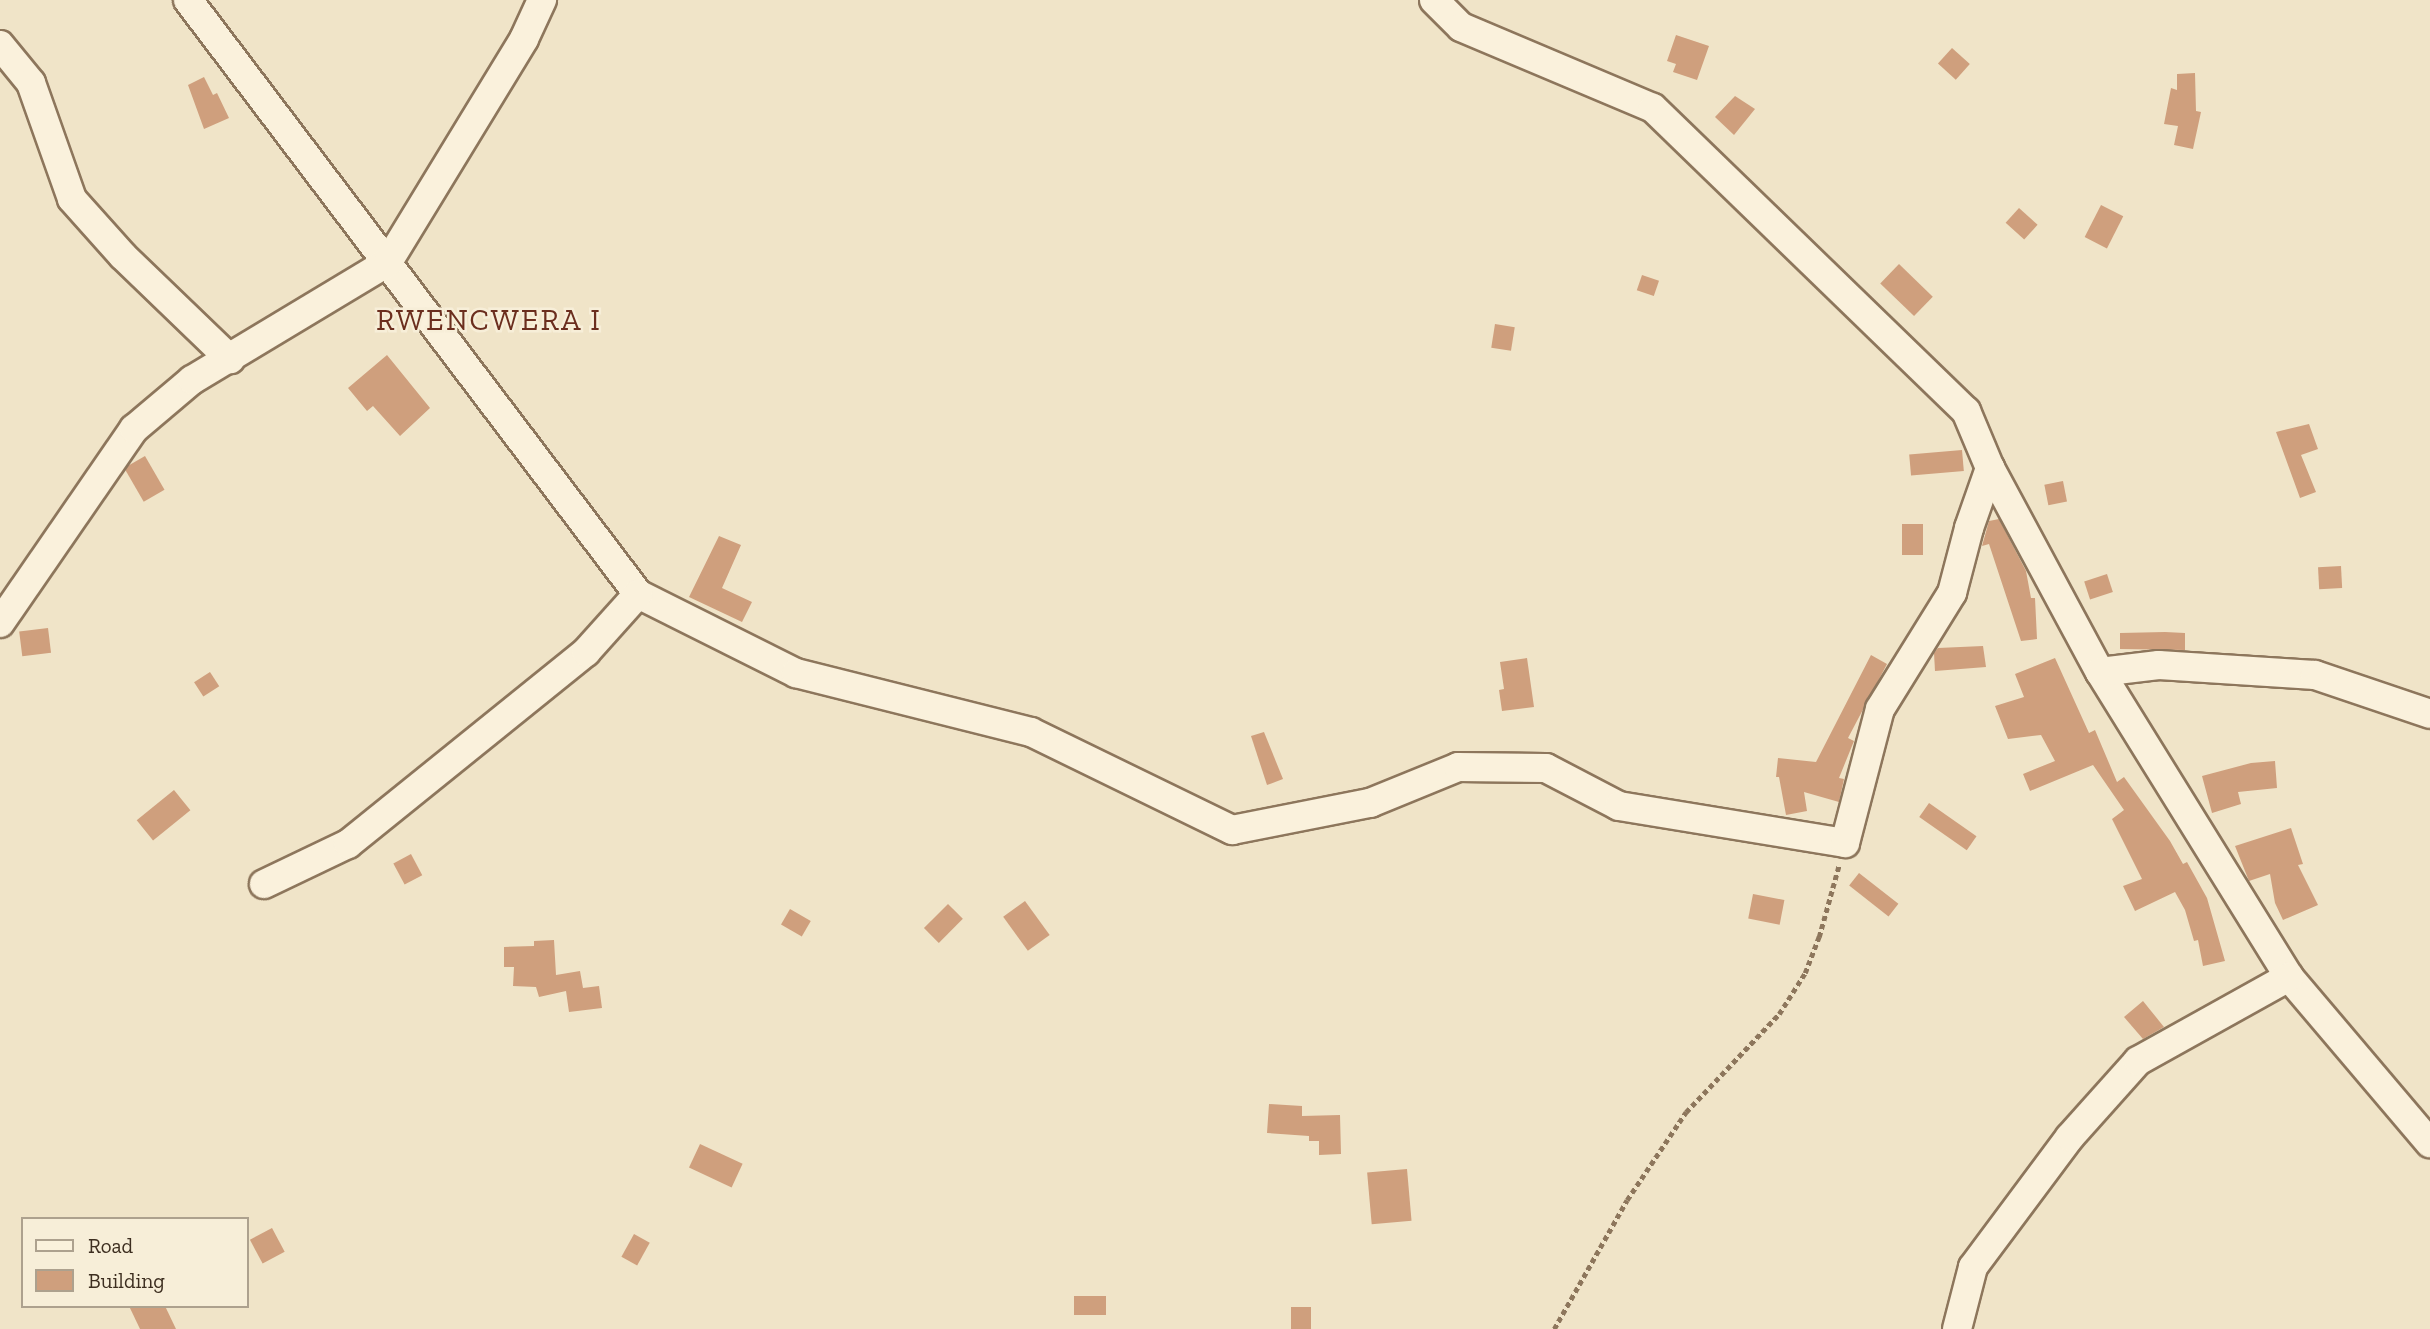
<!DOCTYPE html>
<html>
<head>
<meta charset="utf-8">
<style>
  body { margin:0 }
  #map { position:relative; width:2430px; height:1329px; overflow:hidden; background:#f0e4c8; font-family:"Zilla Slab",serif }
  div>[style] { position:absolute }
  .building>* { inset:0; background:#cf9f7d; transform-origin:0 0 }
  .path>* { height:4.5px; margin-top:-2.25px; transform-origin:0; background:repeating-linear-gradient(90deg,#8d765c 0 5px,transparent 0 8.5px) }
  .roads { filter:drop-shadow(2px 0 #8d765c) drop-shadow(-2px 0 #8d765c) drop-shadow(0 2px #8d765c) drop-shadow(0 -2px #8d765c) }
  .minor>* { height:28px; margin:-14px; padding:0 14px; transform-origin:14px; border-radius:14px; background:#faf1dc }
  span { translate:-50% -50%; white-space:nowrap; text-align:center; line-height:1.15; -webkit-text-stroke:5px #f7eed8; paint-order:stroke }
  .quarter-label { font-size:30px; color:#6b2e1e; letter-spacing:2px }
  .legend { position:absolute; left:21px; top:1217px; width:228px; height:91px; box-sizing:border-box; background:#f7eed8; border:2px solid #ada18e; margin:0; padding:9px 12px; list-style:none; font-size:21px; color:#3d2e20 }
  .legend li { display:flex; align-items:center; gap:14px; height:35px }
  .legend b { width:35px; border:2px solid #ada18e }
</style>
</head>
<body>
<div id="map">
  <div class="building">
    <div style="clip-path:polygon(1676px 35px,1709px 46px,1697px 80px,1673px 72px,1676px 64px,1667px 61px)"></div>
    <div style="left:1952px;top:48px;width:24px;height:21px;rotate:42deg"></div>
    <div style="clip-path:polygon(2195px 73px,2196px 111px,2201px 112px,2193px 149px,2174px 145px,2178px 126px,2164px 124px,2171px 88px,2177px 90px,2177px 74px)"></div>
    <div style="clip-path:polygon(204px 77px,213px 95px,217px 93px,229px 118px,204px 129px,188px 85px)"></div>
    <div style="clip-path:polygon(1735px 96px,1755px 109px,1734px 135px,1715px 117px)"></div>
    <div style="left:2101px;top:205px;width:25px;height:36px;rotate:27deg"></div>
    <div style="left:2019px;top:208px;width:25px;height:20px;rotate:42deg"></div>
    <div style="left:1899px;top:264px;width:47px;height:27px;rotate:44deg"></div>
    <div style="left:1642px;top:275px;width:18px;height:16px;rotate:19deg"></div>
    <div style="left:1495px;top:324px;width:20px;height:24px;rotate:9deg"></div>
    <div style="clip-path:polygon(387px 355px,430px 408px,400px 436px,373px 406px,367px 411px,348px 388px)"></div>
    <div style="clip-path:polygon(2309px 424px,2318px 449px,2301px 455px,2316px 492px,2300px 498px,2276px 432px)"></div>
    <div style="left:1962px;top:450px;width:21px;height:53px;rotate:85deg"></div>
    <div style="left:145px;top:456px;width:39px;height:24px;rotate:60deg"></div>
    <div style="left:2063px;top:481px;width:21px;height:19px;rotate:79deg"></div>
    <div style="clip-path:polygon(1999px 519px,2026px 571px,2031px 598px,2035px 598px,2037px 639px,2021px 641px,1989px 544px,1982px 546px,1989px 521px)"></div>
    <div style="left:1902px;top:524px;width:21px;height:31px"></div>
    <div style="clip-path:polygon(719px 536px,741px 545px,722px 588px,752px 602px,742px 622px,689px 597px)"></div>
    <div style="left:2341px;top:566px;width:22px;height:23px;rotate:87deg"></div>
    <div style="left:2107px;top:574px;width:19px;height:24px;rotate:72deg"></div>
    <div style="left:48px;top:628px;width:25px;height:29px;rotate:83deg"></div>
    <div style="clip-path:polygon(2165px 632px,2185px 633px,2185px 650px,2120px 649px,2120px 633px)"></div>
    <div style="clip-path:polygon(1983px 646px,1986px 667px,1935px 671px,1934px 653px,1938px 648px)"></div>
    <div style="clip-path:polygon(1871px 655px,1887px 664px,1848px 738px,1854px 741px,1839px 778px,1844px 779px,1839px 802px,1804px 792px,1807px 811px,1786px 815px,1779px 777px,1776px 777px,1778px 758px,1816px 762px)"></div>
    <div style="clip-path:polygon(1527px 658px,1534px 707px,1502px 711px,1499px 690px,1504px 689px,1500px 662px)"></div>
    <div style="clip-path:polygon(2055px 658px,2089px 733px,2095px 730px,2117px 782px,2124px 777px,2170px 841px,2183px 864px,2187px 862px,2207px 898px,2225px 961px,2203px 966px,2198px 940px,2194px 941px,2185px 910px,2175px 892px,2135px 911px,2123px 886px,2142px 879px,2112px 819px,2124px 810px,2093px 765px,2030px 791px,2023px 774px,2055px 761px,2041px 735px,2008px 739px,1995px 706px,2024px 697px,2015px 674px)"></div>
    <div style="left:210px;top:672px;width:17px;height:19px;rotate:57deg"></div>
    <div style="clip-path:polygon(1264px 732px,1283px 779px,1267px 785px,1251px 736px)"></div>
    <div style="clip-path:polygon(2275px 761px,2277px 788px,2238px 792px,2241px 804px,2212px 813px,2202px 776px,2251px 763px)"></div>
    <div style="left:174px;top:790px;width:26px;height:48px;rotate:51deg"></div>
    <div style="left:1929px;top:803px;width:58px;height:17px;rotate:35deg"></div>
    <div style="clip-path:polygon(2291px 828px,2303px 864px,2298px 865px,2318px 905px,2283px 920px,2275px 903px,2270px 874px,2249px 881px,2235px 846px)"></div>
    <div style="left:411px;top:854px;width:24px;height:20px;rotate:62deg"></div>
    <div style="left:1859px;top:873px;width:50px;height:16px;rotate:38deg"></div>
    <div style="left:1753px;top:894px;width:32px;height:25px;rotate:11deg"></div>
    <div style="left:1025px;top:901px;width:42px;height:27px;rotate:54deg"></div>
    <div style="left:948px;top:904px;width:21px;height:34px;rotate:45deg"></div>
    <div style="left:790px;top:909px;width:24px;height:18px;rotate:30deg"></div>
    <div style="clip-path:polygon(554px 940px,556px 975px,580px 971px,583px 988px,599px 986px,602px 1008px,569px 1012px,566px 991px,539px 997px,536px 987px,513px 986px,514px 967px,504px 967px,504px 947px,534px 946px,534px 941px)"></div>
    <div style="clip-path:polygon(2143px 1001px,2164px 1027px,2143px 1039px,2124px 1017px)"></div>
    <div style="clip-path:polygon(1269px 1104px,1302px 1106px,1302px 1116px,1340px 1115px,1341px 1154px,1319px 1155px,1319px 1141px,1309px 1141px,1309px 1136px,1267px 1133px)"></div>
    <div style="left:700px;top:1144px;width:47px;height:26px;rotate:25deg"></div>
    <div style="left:1407px;top:1169px;width:52px;height:40px;rotate:85deg"></div>
    <div style="left:272px;top:1228px;width:27px;height:25px;rotate:62deg"></div>
    <div style="left:634px;top:1234px;width:18px;height:26px;rotate:29deg"></div>
    <div style="left:1106px;top:1296px;width:19px;height:32px;rotate:90deg"></div>
    <div style="clip-path:polygon(129px 1306px,165px 1306px,176px 1329px,140px 1329px)"></div>
    <div style="left:1291px;top:1307px;width:20px;height:22px"></div>
  </div>
  <div class="path">
    <div style="left:1554px;top:1329px;width:148px;rotate:-60.5deg"></div>
    <div style="left:1627px;top:1200px;width:106px;rotate:-56.2deg"></div>
    <div style="left:1686px;top:1112px;width:135px;rotate:-46.5deg"></div>
    <div style="left:1779px;top:1014px;width:49px;rotate:-57.6deg"></div>
    <div style="left:1805px;top:973px;width:39px;rotate:-69deg"></div>
    <div style="left:1819px;top:937px;width:75px;rotate:-74.5deg"></div>
  </div>
  <div class="roads">
    <div class="minor">
      <div style="left:188px;top:0;width:745px;rotate:52.85deg"></div>
      <div style="left:638px;top:594px;width:177px;rotate:26.6deg"></div>
      <div style="left:796px;top:673px;width:242px;rotate:14.1deg"></div>
      <div style="left:1031px;top:732px;width:224px;rotate:26deg"></div>
      <div style="left:1232px;top:830px;width:141px;rotate:-11.1deg"></div>
      <div style="left:1370px;top:803px;width:95px;rotate:-22.2deg"></div>
      <div style="left:1458px;top:767px;width:88px;rotate:0.7deg"></div>
      <div style="left:1546px;top:768px;width:82px;rotate:27.5deg"></div>
      <div style="left:1619px;top:806px;width:229px;rotate:9.3deg"></div>
      <div style="left:1845px;top:843px;width:138px;rotate:-75.4deg"></div>
      <div style="left:1880px;top:709px;width:137px;rotate:-58.2deg"></div>
      <div style="left:1952px;top:593px;width:67px;rotate:-75.3deg"></div>
      <div style="left:1969px;top:528px;width:64px;rotate:-70.7deg"></div>
      <div style="left:1434px;top:0;width:38px;rotate:45deg"></div>
      <div style="left:1461px;top:27px;width:208px;rotate:22.9deg"></div>
      <div style="left:1653px;top:108px;width:436px;rotate:44.1deg"></div>
      <div style="left:1966px;top:411px;width:62px;rotate:67.2deg"></div>
      <div style="left:1990px;top:468px;width:232px;rotate:61.7deg"></div>
      <div style="left:2100px;top:672px;width:359px;rotate:58.2deg"></div>
      <div style="left:2289px;top:977px;width:218px;rotate:49.7deg"></div>
      <div style="left:0;top:45px;width:49px;rotate:50.8deg"></div>
      <div style="left:31px;top:83px;width:123px;rotate:70.5deg"></div>
      <div style="left:72px;top:199px;width:76px;rotate:48.2deg"></div>
      <div style="left:123px;top:256px;width:149px;rotate:43.9deg"></div>
      <div style="left:0;top:623px;width:236px;rotate:-55.4deg"></div>
      <div style="left:134px;top:429px;width:76px;rotate:-40.2deg"></div>
      <div style="left:192px;top:380px;width:229px;rotate:-31deg"></div>
      <div style="left:388px;top:262px;width:261px;rotate:-58.6deg"></div>
      <div style="left:524px;top:39px;width:43px;rotate:-65.2deg"></div>
      <div style="left:2100px;top:672px;width:59px;rotate:-6.8deg"></div>
      <div style="left:2159px;top:665px;width:156px;rotate:3.7deg"></div>
      <div style="left:2315px;top:675px;width:121px;rotate:18.7deg"></div>
      <div style="left:264px;top:884px;width:93px;rotate:-25.5deg"></div>
      <div style="left:348px;top:844px;width:306px;rotate:-38.9deg"></div>
      <div style="left:586px;top:652px;width:78px;rotate:-48.1deg"></div>
      <div style="left:1957px;top:1329px;width:64px;rotate:-75.5deg"></div>
      <div style="left:1973px;top:1267px;width:162px;rotate:-53.3deg"></div>
      <div style="left:2070px;top:1137px;width:102px;rotate:-48.2deg"></div>
      <div style="left:2138px;top:1061px;width:173px;rotate:-29.1deg"></div>
    </div>
  </div>
  <div class="quarter-label">
    <span style="left:489px;top:320px">RWENCWERA I</span>
  </div>
  <ul class="legend">
  <li><b style="height:9px;background:#faf1dc"></b>Road</li>
  <li><b style="height:19px;background:#cf9f7d"></b>Building</li>
  </ul>
</div>
</body>
</html>
